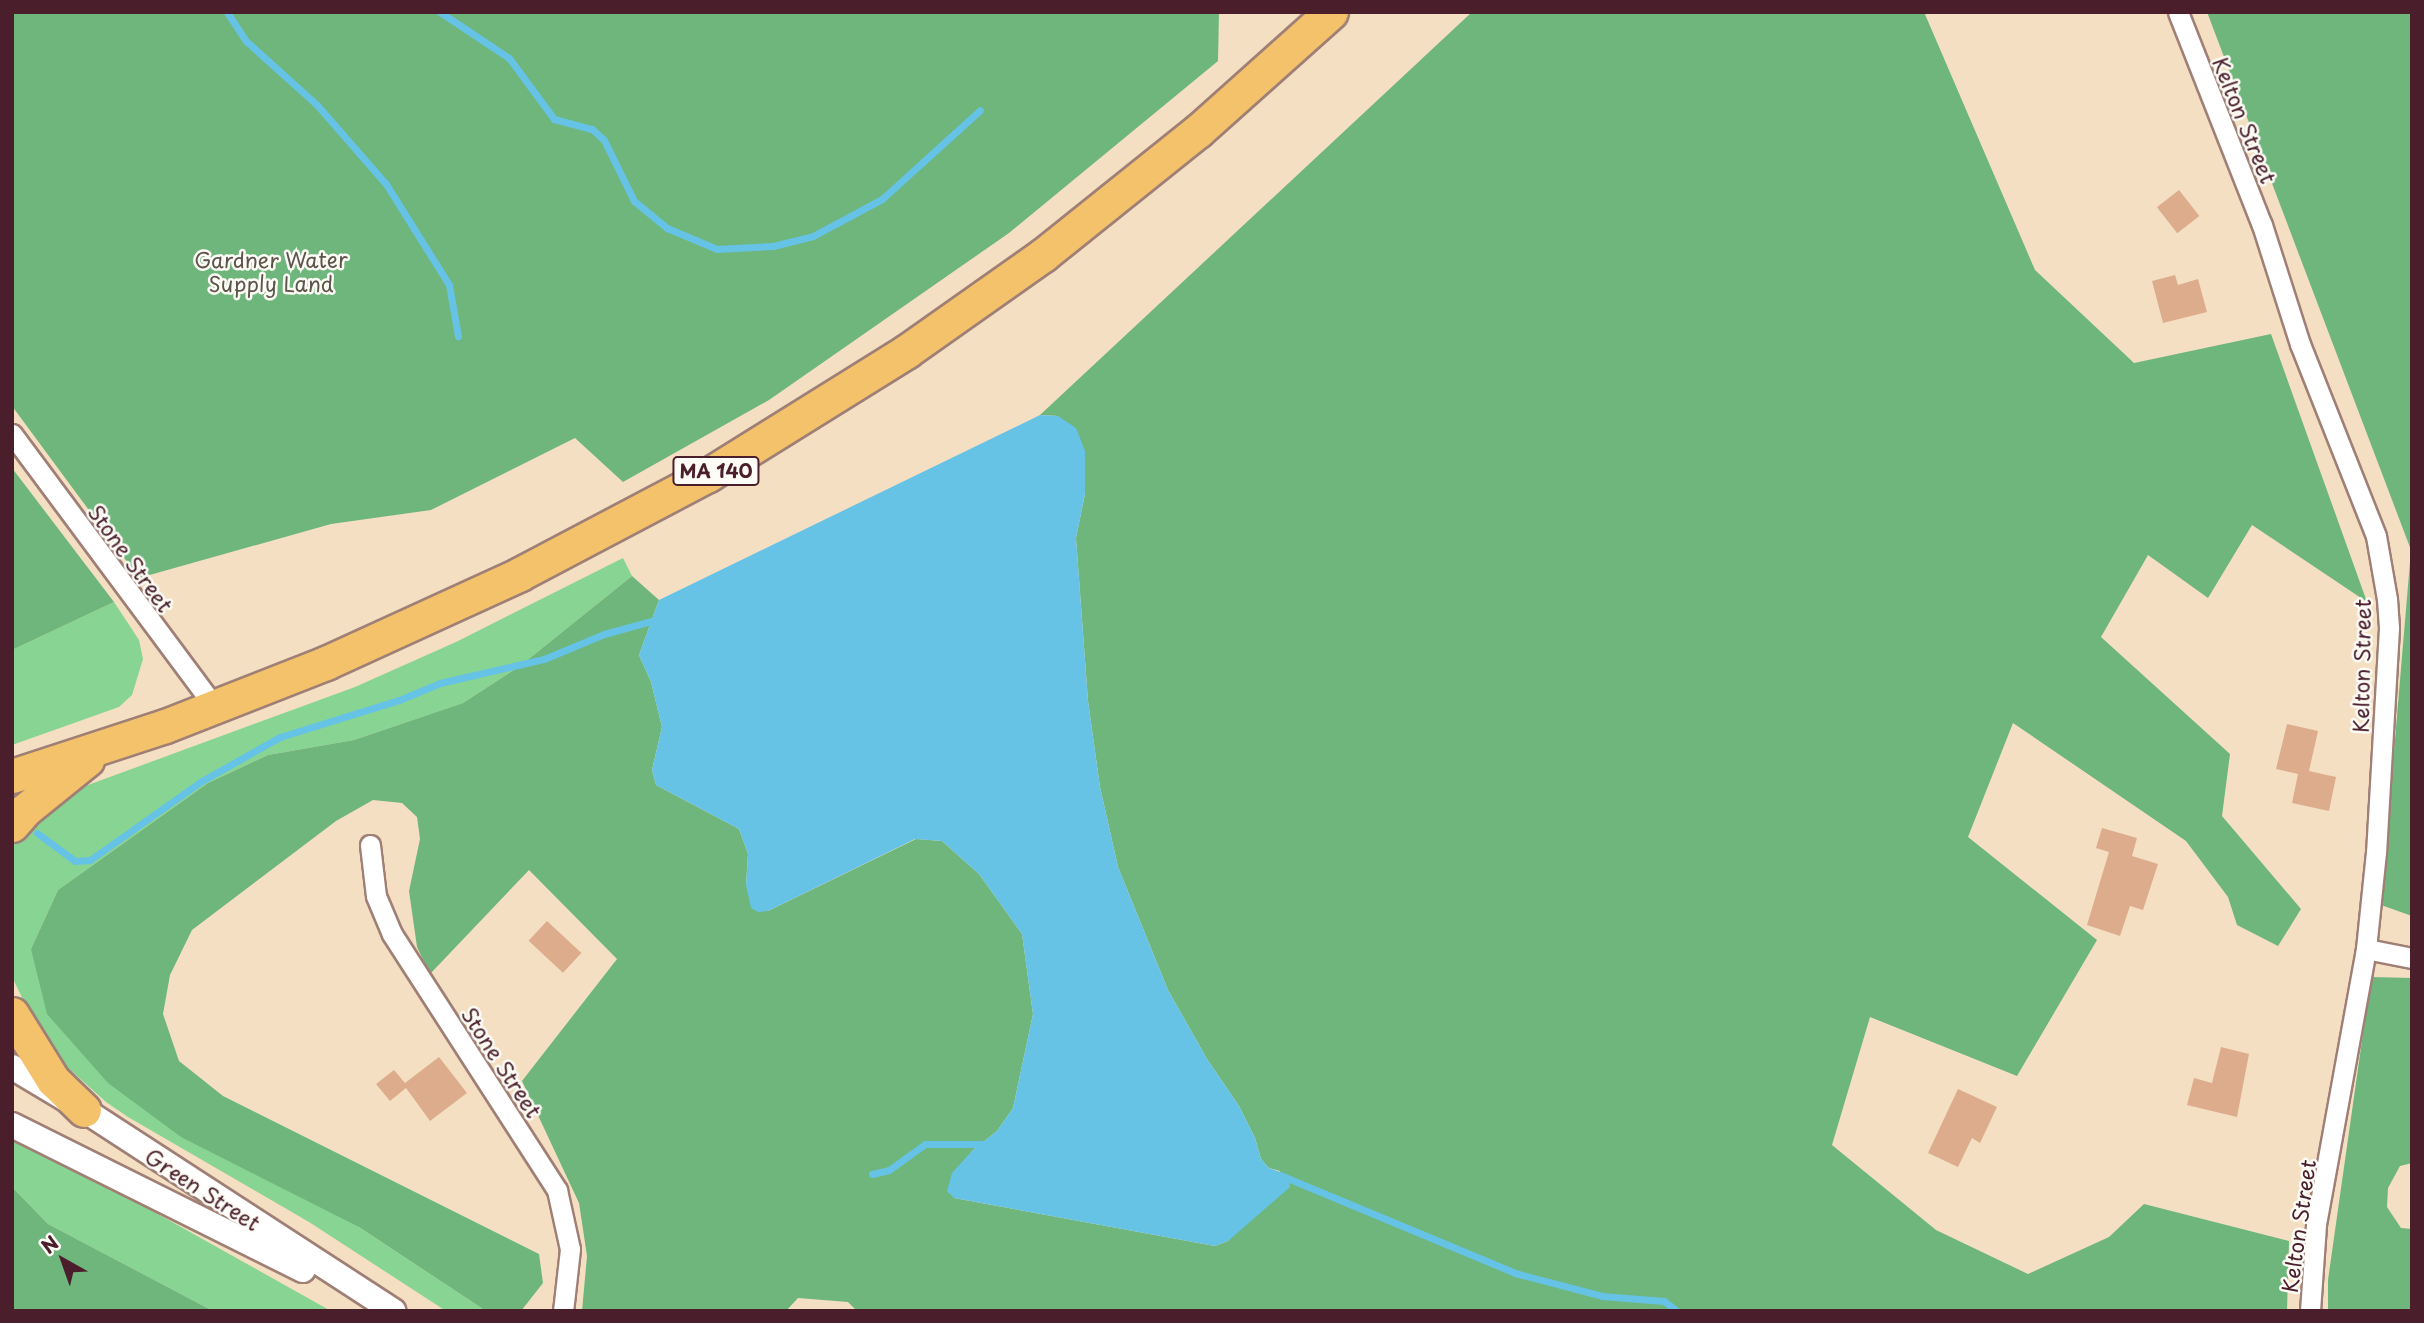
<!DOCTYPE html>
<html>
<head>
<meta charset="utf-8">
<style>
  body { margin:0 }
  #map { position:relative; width:2424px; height:1323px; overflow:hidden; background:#f4dfc2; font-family:"Playpen Sans",sans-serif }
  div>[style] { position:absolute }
  .green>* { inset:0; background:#88d492 }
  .forest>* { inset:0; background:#6eb67c }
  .water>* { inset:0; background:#67c3e5 }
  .stream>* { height:7px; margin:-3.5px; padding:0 3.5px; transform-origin:3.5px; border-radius:3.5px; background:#67c3e5 }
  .building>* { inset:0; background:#ddac8c; transform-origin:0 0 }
  .roads { filter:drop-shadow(2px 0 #9f7f76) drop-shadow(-2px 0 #9f7f76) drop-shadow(0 2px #9f7f76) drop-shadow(0 -2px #9f7f76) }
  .minor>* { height:19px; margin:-9.5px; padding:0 9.5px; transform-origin:9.5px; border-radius:9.5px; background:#fff }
  .tertiary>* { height:24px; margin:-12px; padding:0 12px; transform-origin:12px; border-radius:12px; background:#fff }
  .trunk>* { height:33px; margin:-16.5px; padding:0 16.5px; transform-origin:16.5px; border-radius:16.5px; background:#f3c26a }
  span { translate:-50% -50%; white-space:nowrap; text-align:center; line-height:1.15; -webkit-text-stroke:5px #fdfcf7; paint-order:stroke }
  .shield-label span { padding:2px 5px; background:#fdfcf7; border:2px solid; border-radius:5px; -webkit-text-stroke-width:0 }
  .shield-label { font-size:19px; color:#4a1f2b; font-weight:700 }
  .street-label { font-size:21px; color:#4a1f2b }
  .park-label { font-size:21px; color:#5d554a }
  .frame { position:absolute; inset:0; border:14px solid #4a1f2b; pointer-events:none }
  .north { position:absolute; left:28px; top:1225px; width:70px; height:70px; -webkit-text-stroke:5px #fdfcf7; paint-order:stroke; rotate:320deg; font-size:19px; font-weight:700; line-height:28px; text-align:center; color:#4a1f2b }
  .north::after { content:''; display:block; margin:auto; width:24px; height:32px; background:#4a1f2b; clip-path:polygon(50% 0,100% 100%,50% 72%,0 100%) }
</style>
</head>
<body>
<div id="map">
  <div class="green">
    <div style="clip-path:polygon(623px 558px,632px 576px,520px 666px,463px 703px,354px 740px,268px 755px,208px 783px,58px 890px,31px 949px,359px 1227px,486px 1311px,446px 1311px,309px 1222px,128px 1117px,106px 1102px,66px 1066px,36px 1026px,12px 977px,12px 846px,31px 817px,58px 796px,355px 687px,456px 642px)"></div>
    <div style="clip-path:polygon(114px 602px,139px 640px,143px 659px,132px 695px,119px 707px,12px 745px,12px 650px)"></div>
    <div style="clip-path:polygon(12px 1139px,74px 1167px,331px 1311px,213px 1311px,48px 1224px,12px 1187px)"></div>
  </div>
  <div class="forest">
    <div style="clip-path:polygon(12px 12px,1219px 12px,1218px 61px,1009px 233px,769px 400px,623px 482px,575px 438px,431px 510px,331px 524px,139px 578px,12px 406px)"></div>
    <div style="clip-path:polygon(1472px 12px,1924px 12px,2035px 270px,2134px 363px,2271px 334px,2367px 602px,2252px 525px,2208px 598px,2148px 555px,2101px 637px,2230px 754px,2222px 816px,2301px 909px,2278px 946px,2237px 925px,2228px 897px,2186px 841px,2013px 723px,1968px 837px,2097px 940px,2017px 1076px,1870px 1017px,1832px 1145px,1936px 1230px,2028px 1274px,2109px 1237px,2144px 1204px,2289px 1241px,2287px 1311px,857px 1311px,848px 1302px,798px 1298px,786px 1311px,582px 1311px,587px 1256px,579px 1203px,522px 1081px,617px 959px,529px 870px,430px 974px,417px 947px,409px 891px,420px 839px,417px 817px,402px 803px,373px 800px,336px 821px,192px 930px,170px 975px,163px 1014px,179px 1061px,223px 1096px,539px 1254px,543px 1283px,521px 1311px,486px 1311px,359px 1227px,181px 1137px,108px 1083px,47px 1014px,31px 949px,58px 890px,208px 783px,268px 755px,354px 740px,463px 703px,520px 666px,632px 576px,659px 600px,639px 655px,651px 682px,662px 727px,652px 770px,656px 785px,739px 829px,748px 854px,746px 885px,768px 911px,916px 839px,942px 841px,979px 874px,1022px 934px,1033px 1014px,1013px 1108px,997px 1131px,972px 1151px,954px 1198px,1215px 1246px,1228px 1241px,1280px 1171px,1269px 1168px,1261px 1159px,1255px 1138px,1239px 1106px,1207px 1059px,1168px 990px,1118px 867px,1100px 787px,1088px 701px,1076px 538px,1085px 494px,1058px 416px,1040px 415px)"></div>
    <div style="clip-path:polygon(2207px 12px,2412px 12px,2412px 916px,2381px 905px,2411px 550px)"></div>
    <div style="clip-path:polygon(12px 468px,114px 602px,12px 650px)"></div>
    <div style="clip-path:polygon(2371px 977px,2412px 978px,2412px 1163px,2400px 1166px,2388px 1188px,2387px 1207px,2401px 1228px,2412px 1229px,2412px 1311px,2328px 1311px,2328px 1280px)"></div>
    <div style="clip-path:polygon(12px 1187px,48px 1224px,213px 1311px,12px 1311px)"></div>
  </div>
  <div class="water">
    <div style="clip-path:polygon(1040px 415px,1058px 416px,1076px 428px,1085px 451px,1085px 494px,1076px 538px,1088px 701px,1100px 787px,1118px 867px,1168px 990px,1207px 1059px,1239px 1106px,1255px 1138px,1261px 1159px,1269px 1168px,1288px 1175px,1290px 1187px,1228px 1241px,1215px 1246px,954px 1198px,947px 1191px,952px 1173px,972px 1151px,997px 1131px,1013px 1108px,1033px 1014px,1022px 934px,979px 874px,942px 841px,915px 839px,768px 911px,758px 912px,751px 908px,746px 885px,748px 854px,739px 829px,656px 785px,652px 770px,662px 727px,651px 682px,639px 655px,659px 600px)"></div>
  </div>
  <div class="stream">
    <div style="left:227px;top:12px;width:35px;rotate:57deg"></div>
    <div style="left:246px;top:41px;width:96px;rotate:42deg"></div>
    <div style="left:317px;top:105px;width:105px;rotate:48.9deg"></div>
    <div style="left:386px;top:184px;width:119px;rotate:58deg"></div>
    <div style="left:449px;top:285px;width:52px;rotate:80deg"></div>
    <div style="left:440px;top:12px;width:83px;rotate:33.7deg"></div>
    <div style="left:509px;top:58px;width:76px;rotate:53.6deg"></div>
    <div style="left:554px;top:119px;width:39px;rotate:15deg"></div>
    <div style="left:592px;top:129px;width:16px;rotate:43deg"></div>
    <div style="left:604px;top:140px;width:68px;rotate:63.8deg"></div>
    <div style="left:634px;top:201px;width:43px;rotate:39.3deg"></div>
    <div style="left:667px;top:228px;width:54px;rotate:22.8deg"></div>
    <div style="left:717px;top:249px;width:56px;rotate:-3.1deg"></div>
    <div style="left:773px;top:246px;width:41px;rotate:-14deg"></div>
    <div style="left:813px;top:236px;width:78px;rotate:-28.2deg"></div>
    <div style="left:882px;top:199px;width:132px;rotate:-42.2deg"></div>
    <div style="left:37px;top:833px;width:47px;rotate:36.4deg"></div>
    <div style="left:75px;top:861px;width:15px;rotate:-4deg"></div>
    <div style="left:90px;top:860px;width:135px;rotate:-35.3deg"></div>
    <div style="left:200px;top:782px;width:92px;rotate:-29.4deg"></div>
    <div style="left:280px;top:737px;width:125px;rotate:-17.3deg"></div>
    <div style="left:399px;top:700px;width:44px;rotate:-22.5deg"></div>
    <div style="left:440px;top:683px;width:107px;rotate:-13deg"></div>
    <div style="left:544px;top:659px;width:65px;rotate:-22.6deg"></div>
    <div style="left:604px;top:634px;width:57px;rotate:-15.3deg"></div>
    <div style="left:872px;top:1174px;width:17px;rotate:-13deg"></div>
    <div style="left:889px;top:1170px;width:44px;rotate:-35.8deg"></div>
    <div style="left:925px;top:1144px;width:63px"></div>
    <div style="left:1280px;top:1175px;width:255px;rotate:22.6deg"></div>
    <div style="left:1515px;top:1273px;width:90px;rotate:14.8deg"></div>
    <div style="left:1602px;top:1296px;width:62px;rotate:4.6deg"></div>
    <div style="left:1664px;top:1301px;width:16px;rotate:38deg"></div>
  </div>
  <div class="building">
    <div style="left:2179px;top:190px;width:33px;height:28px;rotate:52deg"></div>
    <div style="clip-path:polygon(2175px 275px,2178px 285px,2198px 279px,2207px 312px,2163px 323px,2152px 281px)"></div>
    <div style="clip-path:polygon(2287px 724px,2318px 731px,2309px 771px,2336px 777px,2329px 811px,2292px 803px,2298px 774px,2276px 769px)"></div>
    <div style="clip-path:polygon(2102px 828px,2137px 838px,2132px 856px,2158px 864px,2143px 910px,2130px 906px,2120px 936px,2087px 925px,2109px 852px,2096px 848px)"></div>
    <div style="left:547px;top:921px;width:47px;height:27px;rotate:43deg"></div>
    <div style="clip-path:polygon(2221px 1047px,2249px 1054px,2237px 1117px,2187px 1105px,2194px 1078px,2212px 1083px)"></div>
    <div style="clip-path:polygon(439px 1057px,467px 1093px,430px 1121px,406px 1088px,390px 1101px,376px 1084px,394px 1070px,405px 1083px)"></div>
    <div style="clip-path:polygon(1958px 1089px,1997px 1107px,1980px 1143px,1972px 1138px,1958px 1167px,1928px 1153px)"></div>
  </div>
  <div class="roads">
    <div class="minor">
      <div style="left:2178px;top:12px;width:229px;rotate:68.5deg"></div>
      <div style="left:2262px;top:225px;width:125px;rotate:72.3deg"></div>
      <div style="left:2300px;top:344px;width:206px;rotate:68.4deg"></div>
      <div style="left:2376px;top:536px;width:64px;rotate:80.1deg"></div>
      <div style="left:2387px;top:599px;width:29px;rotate:86deg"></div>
      <div style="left:2389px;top:628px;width:224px;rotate:93.3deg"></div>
      <div style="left:2376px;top:852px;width:98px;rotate:95.9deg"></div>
      <div style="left:2366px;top:949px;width:280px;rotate:100.3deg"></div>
      <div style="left:2316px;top:1225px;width:86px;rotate:94deg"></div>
      <div style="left:12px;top:434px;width:340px;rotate:53.4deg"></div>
      <div style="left:370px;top:845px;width:51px;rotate:83.3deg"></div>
      <div style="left:376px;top:896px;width:41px;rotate:67.2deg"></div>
      <div style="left:392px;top:934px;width:305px;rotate:57.2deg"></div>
      <div style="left:557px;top:1190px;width:60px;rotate:77.6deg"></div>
      <div style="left:570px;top:1249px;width:62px;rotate:96.4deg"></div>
      <div style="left:2366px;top:949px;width:47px;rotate:11.1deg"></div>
    </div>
    <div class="tertiary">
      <div style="left:12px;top:1067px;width:84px;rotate:30.8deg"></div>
      <div style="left:84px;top:1110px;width:369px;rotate:33deg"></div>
      <div style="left:12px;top:1125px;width:325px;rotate:26.5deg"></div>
    </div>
    <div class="trunk">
      <div style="left:12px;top:776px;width:161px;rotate:-18.1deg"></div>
      <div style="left:165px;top:726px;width:173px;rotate:-21.4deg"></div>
      <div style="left:326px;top:663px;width:213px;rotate:-24.6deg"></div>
      <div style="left:520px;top:574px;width:212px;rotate:-27.8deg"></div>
      <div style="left:708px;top:475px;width:234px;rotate:-31.9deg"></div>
      <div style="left:907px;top:351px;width:166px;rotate:-35.2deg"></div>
      <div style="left:1043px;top:255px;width:198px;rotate:-38.7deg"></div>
      <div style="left:1198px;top:131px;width:178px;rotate:-41.8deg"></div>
      <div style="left:12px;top:825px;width:20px;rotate:-49deg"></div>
      <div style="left:25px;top:810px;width:80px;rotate:-38.9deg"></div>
      <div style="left:12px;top:1014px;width:78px;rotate:58.2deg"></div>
      <div style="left:53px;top:1080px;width:43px;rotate:44.1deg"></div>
    </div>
  </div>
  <div class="shield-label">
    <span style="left:716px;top:471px">MA 140</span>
  </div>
  <div class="street-label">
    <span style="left:2245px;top:120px;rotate:68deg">Kelton Street</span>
    <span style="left:131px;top:558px;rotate:54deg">Stone Street</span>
    <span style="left:2361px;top:666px;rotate:-89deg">Kelton Street</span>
    <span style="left:502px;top:1062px;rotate:57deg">Stone Street</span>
    <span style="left:203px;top:1189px;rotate:33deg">Green Street</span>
    <span style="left:2298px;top:1226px;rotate:-82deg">Kelton Street</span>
  </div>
  <div class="park-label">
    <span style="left:271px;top:271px">Gardner Water<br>Supply Land</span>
  </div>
  <div class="frame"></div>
  <div class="north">N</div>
</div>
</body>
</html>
